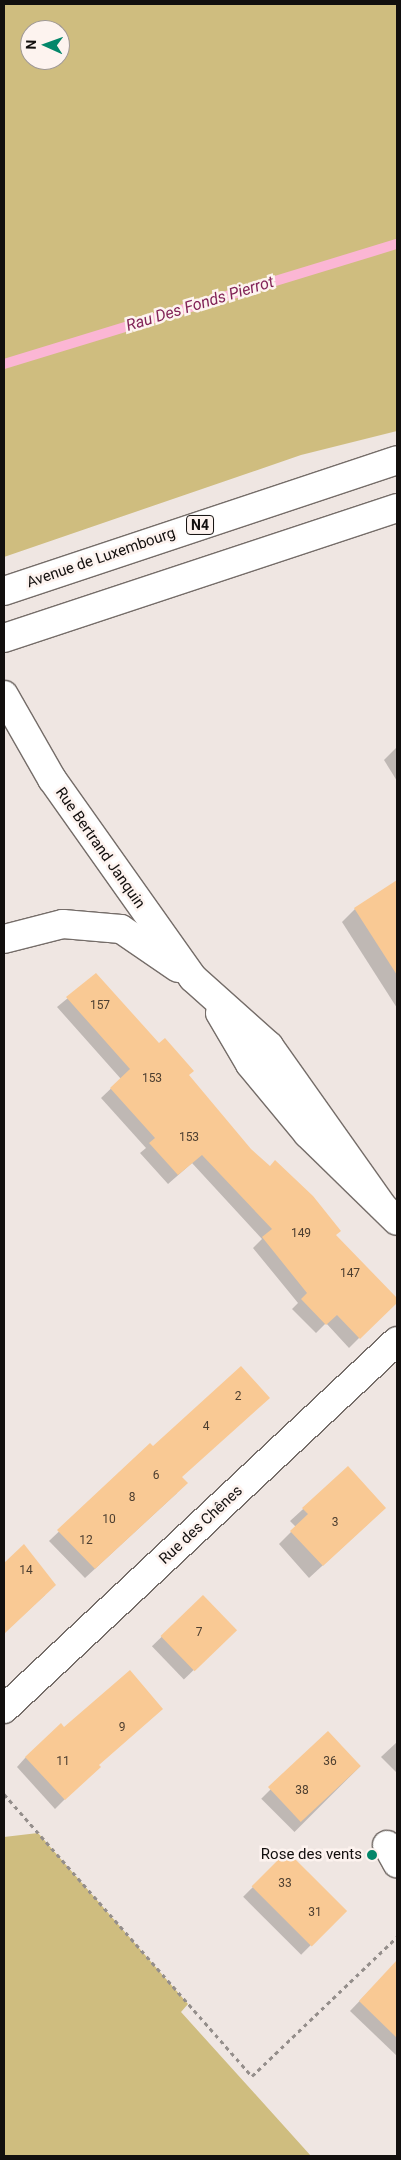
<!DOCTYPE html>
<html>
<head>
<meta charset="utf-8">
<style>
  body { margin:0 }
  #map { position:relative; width:401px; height:2160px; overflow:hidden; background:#efe6e2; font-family:Roboto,sans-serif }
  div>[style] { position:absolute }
  .green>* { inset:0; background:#cfbd7f }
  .shadow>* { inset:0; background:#0003; transform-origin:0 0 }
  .stream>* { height:10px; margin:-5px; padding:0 5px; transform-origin:5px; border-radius:5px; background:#fbb6d4 }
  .building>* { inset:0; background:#f9c994; transform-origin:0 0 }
  .path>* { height:3px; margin-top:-1.5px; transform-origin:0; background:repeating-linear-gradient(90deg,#948e8b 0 4px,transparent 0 8px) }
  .roads { filter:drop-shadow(1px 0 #756d69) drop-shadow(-1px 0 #756d69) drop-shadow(0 1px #756d69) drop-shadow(0 -1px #756d69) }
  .minor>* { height:28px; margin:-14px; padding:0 14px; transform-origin:14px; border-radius:14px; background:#fff }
  .major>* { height:28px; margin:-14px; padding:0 14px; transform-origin:14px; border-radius:14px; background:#fff }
  .dots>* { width:14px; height:14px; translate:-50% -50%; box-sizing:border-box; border:2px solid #fdf3ef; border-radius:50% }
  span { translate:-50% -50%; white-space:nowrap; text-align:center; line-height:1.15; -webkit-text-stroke:5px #fdf3ef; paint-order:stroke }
  .number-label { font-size:12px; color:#4c3e30 }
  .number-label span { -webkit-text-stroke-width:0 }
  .shield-label span { padding:1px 4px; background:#fdf3ef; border:1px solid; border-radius:4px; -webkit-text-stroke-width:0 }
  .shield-label { font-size:14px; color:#120f0e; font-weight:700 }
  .street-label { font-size:15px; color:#120f0e }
  .poi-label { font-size:15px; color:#120f0e }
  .right { translate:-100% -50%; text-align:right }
  .water-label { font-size:16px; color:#822357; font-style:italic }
  .frame { position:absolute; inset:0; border:5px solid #120f0e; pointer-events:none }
  .north { position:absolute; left:20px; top:20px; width:50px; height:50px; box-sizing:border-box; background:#fdf3ef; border:1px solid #9f9895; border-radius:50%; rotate:272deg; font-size:14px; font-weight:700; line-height:20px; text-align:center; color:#120f0e }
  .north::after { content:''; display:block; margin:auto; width:18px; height:22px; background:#04876a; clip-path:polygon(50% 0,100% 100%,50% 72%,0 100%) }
</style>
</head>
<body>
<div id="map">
  <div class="green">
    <div style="clip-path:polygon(evenodd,4px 4px,397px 4px,397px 431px,301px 455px,4px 557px,4px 4px,30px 30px,60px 30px,60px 60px,30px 60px,30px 30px)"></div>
    <div style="clip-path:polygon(38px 1833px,188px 2004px,181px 2012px,311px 2156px,4px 2156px,4px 1837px)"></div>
  </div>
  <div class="shadow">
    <div style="clip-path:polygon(397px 747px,397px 781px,384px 760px)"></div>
    <div style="clip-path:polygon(397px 882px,397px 1008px,342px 922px,355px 909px)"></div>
    <div style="clip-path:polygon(96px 975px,251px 1150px,397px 1300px,349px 1348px,326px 1323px,316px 1333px,292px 1309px,298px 1303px,253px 1248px,262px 1239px,192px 1163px,168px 1184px,140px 1153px,146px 1148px,101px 1098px,121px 1079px,57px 1007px)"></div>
    <div style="clip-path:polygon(150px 1445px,181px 1478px,177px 1493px,85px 1578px,49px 1541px)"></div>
    <div style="clip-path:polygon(348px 1468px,372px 1520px,309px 1578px,279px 1544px,296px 1527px,290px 1521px)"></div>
    <div style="clip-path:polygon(24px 1546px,45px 1595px,4px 1633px,4px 1564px)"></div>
    <div style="left:203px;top:1597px;width:46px;height:71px;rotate:46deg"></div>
    <div style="left:327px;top:1733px;width:47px;height:93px;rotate:45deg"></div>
    <div style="clip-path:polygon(397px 1742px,397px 1773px,381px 1757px)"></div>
    <div style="clip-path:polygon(26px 1757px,98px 1766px,55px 1809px,17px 1767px)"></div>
    <div style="left:287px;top:1853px;width:82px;height:62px;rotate:45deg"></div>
    <div style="clip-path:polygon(396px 1963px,397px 1964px,397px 2056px,350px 2011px)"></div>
  </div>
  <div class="stream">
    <div style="left:4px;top:364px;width:411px;rotate:-17deg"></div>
  </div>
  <div class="building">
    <div style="clip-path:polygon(397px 880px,397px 975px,354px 908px)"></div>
    <div style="clip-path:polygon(96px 973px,159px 1043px,165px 1038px,194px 1071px,189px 1075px,251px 1149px,270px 1166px,275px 1160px,313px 1196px,341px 1231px,336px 1235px,397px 1298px,397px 1303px,360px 1339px,337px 1315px,326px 1325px,301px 1299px,307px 1293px,262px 1237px,272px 1229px,202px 1155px,178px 1175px,149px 1143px,155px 1138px,110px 1088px,130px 1069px,66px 997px)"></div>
    <div style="clip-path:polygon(241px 1366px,270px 1398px,182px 1477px,188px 1483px,95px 1569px,57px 1530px,150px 1443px,153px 1446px)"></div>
    <div style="clip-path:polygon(348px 1466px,386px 1508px,323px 1566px,290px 1531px,308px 1514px,302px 1508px)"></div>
    <div style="clip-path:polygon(24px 1544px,56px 1585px,4px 1634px,4px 1563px)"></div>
    <div style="left:203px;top:1595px;width:49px;height:59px;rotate:46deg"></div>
    <div style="clip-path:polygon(130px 1670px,163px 1709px,99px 1765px,101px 1767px,65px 1800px,25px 1757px,61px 1723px,64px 1727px)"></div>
    <div style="left:328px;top:1731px;width:48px;height:82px;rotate:47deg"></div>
    <div style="left:287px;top:1851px;width:85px;height:50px;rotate:45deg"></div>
    <div style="clip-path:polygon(397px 1960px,397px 2038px,359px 2001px)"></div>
  </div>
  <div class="path">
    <div style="left:4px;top:1794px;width:376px;rotate:48.7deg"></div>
    <div style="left:252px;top:2076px;width:201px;rotate:-43.8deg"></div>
  </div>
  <div class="roads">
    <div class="minor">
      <div style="left:4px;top:695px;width:97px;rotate:60.3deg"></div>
      <div style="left:52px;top:779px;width:244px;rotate:54.7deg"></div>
      <div style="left:193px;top:978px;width:102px;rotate:41.8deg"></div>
      <div style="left:269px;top:1046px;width:194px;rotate:54.7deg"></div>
      <div style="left:4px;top:939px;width:61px;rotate:-14.3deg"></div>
      <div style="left:63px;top:924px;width:58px;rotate:4.9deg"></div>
      <div style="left:121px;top:929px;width:69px;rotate:34.4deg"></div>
      <div style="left:220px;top:1013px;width:59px;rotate:59.5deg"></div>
      <div style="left:250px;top:1064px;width:91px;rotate:50.4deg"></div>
      <div style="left:308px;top:1134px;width:124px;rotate:44.3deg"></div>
      <div style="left:4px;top:1709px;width:538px;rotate:-43.12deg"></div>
      <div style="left:387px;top:1845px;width:21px;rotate:61deg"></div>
    </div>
    <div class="major">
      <div style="left:4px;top:591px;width:414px;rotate:-18.4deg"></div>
      <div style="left:4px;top:638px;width:414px;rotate:-18.3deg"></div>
    </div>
  </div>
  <div class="dots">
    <div style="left:372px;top:1855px;background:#04876a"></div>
  </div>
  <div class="number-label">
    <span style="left:100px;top:1006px">157</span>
    <span style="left:152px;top:1079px">153</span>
    <span style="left:189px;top:1138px">153</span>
    <span style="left:301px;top:1234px">149</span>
    <span style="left:350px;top:1274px">147</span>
    <span style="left:238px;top:1397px">2</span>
    <span style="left:206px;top:1427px">4</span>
    <span style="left:156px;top:1476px">6</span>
    <span style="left:132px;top:1498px">8</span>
    <span style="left:109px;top:1520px">10</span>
    <span style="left:335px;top:1523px">3</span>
    <span style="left:86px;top:1541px">12</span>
    <span style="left:26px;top:1571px">14</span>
    <span style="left:199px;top:1633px">7</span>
    <span style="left:122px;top:1728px">9</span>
    <span style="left:63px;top:1762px">11</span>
    <span style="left:330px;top:1762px">36</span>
    <span style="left:302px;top:1791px">38</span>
    <span style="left:285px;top:1884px">33</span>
    <span style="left:315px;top:1913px">31</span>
  </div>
  <div class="shield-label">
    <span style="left:200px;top:525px">N4</span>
  </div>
  <div class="street-label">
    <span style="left:101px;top:558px;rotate:-19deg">Avenue de Luxembourg</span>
    <span style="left:100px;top:848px;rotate:55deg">Rue Bertrand Janquin</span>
    <span style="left:201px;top:1525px;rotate:-43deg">Rue des Chênes</span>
  </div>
  <div class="poi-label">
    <span class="right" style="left:362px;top:1855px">Rose des vents</span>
  </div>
  <div class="water-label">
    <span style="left:200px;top:304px;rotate:-17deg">Rau Des Fonds Pierrot</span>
  </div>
  <div class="frame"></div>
  <div class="north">N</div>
</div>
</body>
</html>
